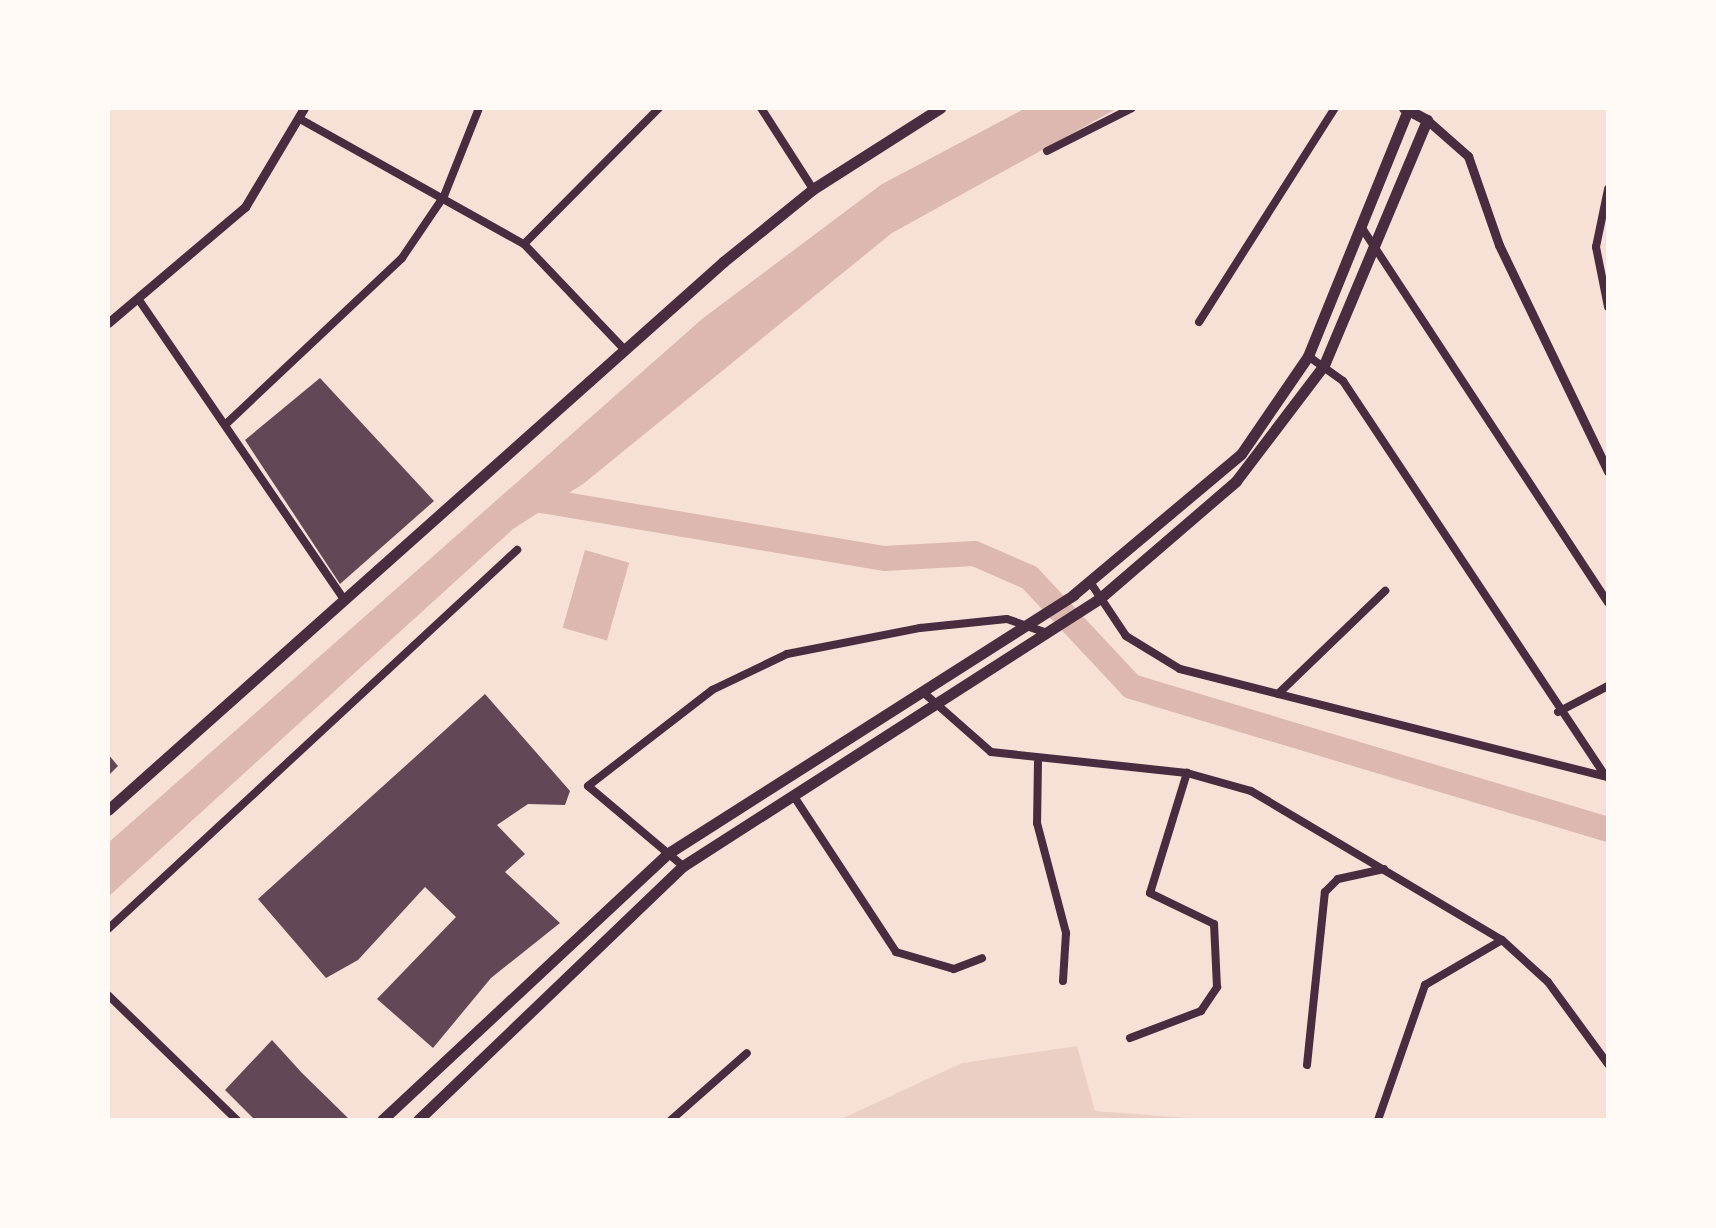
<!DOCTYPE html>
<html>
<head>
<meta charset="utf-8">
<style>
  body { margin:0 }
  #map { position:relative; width:1716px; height:1228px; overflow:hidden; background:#f7e1d7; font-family:Arial,sans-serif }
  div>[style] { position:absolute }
  .green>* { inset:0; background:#ebcfc5 }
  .water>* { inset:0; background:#dcb8b0; transform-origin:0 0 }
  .river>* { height:25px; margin:-12.5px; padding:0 12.5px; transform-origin:12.5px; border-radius:12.5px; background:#dcb8b0 }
  .building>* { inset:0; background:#644757 }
  .minor>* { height:8px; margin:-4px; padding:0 4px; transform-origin:4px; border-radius:4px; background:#4a2c40 }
  .tertiary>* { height:9px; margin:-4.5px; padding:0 4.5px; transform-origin:4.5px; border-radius:4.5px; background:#4a2c40 }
  .primary>* { height:11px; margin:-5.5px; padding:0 5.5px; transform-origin:5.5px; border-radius:5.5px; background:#4a2c40 }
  span { translate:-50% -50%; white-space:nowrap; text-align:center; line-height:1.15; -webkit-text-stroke:8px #fffaf5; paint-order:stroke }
  .frame { position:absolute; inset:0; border:110px solid #fffaf5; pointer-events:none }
</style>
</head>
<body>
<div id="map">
  <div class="green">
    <div style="clip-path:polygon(1077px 1046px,1095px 1111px,1214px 1120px,839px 1120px,962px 1063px)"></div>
  </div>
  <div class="water">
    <div style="clip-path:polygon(1026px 108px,1118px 108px,892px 233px,583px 484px,513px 529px,108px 897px,108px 843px,702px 319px,882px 184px)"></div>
    <div style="left:585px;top:550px;width:46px;height:81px;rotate:16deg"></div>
  </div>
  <div class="river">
    <div style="left:523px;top:497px;width:366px;rotate:9.6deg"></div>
    <div style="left:884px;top:558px;width:90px;rotate:-3.2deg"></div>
    <div style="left:974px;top:553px;width:60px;rotate:23.6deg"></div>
    <div style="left:1029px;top:577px;width:149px;rotate:46.9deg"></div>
    <div style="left:1131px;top:686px;width:498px;rotate:16.7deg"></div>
  </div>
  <div class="building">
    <div style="clip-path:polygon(320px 378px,434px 501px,340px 584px,245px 440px)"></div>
    <div style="clip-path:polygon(485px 694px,570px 791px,565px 805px,528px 804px,497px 825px,525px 854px,505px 872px,560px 923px,491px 978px,433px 1048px,377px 999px,456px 917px,425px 887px,358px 960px,326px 978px,258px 899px)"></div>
    <div style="clip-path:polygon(108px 754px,118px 766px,108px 776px)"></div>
    <div style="clip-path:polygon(272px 1040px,302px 1073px,350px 1120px,255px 1120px,225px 1090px)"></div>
  </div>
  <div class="minor">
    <div style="left:761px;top:108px;width:96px;rotate:57.3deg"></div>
    <div style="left:300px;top:119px;width:257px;rotate:29.2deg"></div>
    <div style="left:524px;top:244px;width:146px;rotate:46.4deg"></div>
    <div style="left:1047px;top:151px;width:95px;rotate:-26.8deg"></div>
    <div style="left:1608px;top:189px;width:59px;rotate:101.7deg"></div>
    <div style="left:1596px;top:247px;width:61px;rotate:78.7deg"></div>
    <div style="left:1362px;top:228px;width:448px;rotate:56.7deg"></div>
    <div style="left:524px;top:244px;width:192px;rotate:-45.2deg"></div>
    <div style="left:139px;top:300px;width:363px;rotate:55.6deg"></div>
    <div style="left:1199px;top:322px;width:254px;rotate:-57.6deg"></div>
    <div style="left:1308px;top:356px;width:43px;rotate:35.5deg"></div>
    <div style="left:1343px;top:381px;width:473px;rotate:56.4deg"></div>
    <div style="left:226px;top:424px;width:242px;rotate:-43.3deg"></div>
    <div style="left:402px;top:258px;width:75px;rotate:-55.9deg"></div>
    <div style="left:444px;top:196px;width:95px;rotate:-68.3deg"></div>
    <div style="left:1090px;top:582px;width:65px;rotate:56.3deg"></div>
    <div style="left:1126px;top:636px;width:63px;rotate:31.4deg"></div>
    <div style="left:1180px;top:669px;width:441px;rotate:14.2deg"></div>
    <div style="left:924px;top:693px;width:89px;rotate:41.4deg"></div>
    <div style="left:991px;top:752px;width:197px;rotate:6.1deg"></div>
    <div style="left:1187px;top:773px;width:66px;rotate:15.7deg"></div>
    <div style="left:1251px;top:791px;width:292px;rotate:30.7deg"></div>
    <div style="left:1502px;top:940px;width:62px;rotate:42.4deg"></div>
    <div style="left:1548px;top:982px;width:102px;rotate:53.8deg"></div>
    <div style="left:1278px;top:694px;width:149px;rotate:-43.9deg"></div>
    <div style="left:1558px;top:712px;width:56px;rotate:-27.5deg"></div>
    <div style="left:1038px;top:762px;width:61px;rotate:90.9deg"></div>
    <div style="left:1037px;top:823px;width:114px;rotate:75.2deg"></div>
    <div style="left:1066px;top:933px;width:48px;rotate:93.6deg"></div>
    <div style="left:793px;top:795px;width:188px;rotate:56.7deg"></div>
    <div style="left:896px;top:952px;width:60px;rotate:16.3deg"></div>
    <div style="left:954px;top:969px;width:30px;rotate:-21deg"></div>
    <div style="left:683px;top:866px;width:124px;rotate:-139.9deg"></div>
    <div style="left:588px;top:786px;width:157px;rotate:-37.7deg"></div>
    <div style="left:712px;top:690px;width:83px;rotate:-25.6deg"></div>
    <div style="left:787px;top:654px;width:136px;rotate:-11.1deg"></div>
    <div style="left:920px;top:628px;width:87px;rotate:-5.9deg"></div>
    <div style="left:1007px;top:619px;width:42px;rotate:19.3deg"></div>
    <div style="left:108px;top:929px;width:558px;rotate:-42.82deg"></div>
    <div style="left:108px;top:995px;width:180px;rotate:44.1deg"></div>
    <div style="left:1130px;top:1038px;width:76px;rotate:-20.8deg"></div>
    <div style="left:1201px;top:1011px;width:29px;rotate:-56deg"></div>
    <div style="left:1217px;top:987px;width:63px;rotate:-92.7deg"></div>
    <div style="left:1214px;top:924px;width:71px;rotate:-154.2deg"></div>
    <div style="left:1150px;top:893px;width:126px;rotate:-72.9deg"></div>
    <div style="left:1307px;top:1065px;width:174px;rotate:-84.1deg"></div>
    <div style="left:1325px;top:892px;width:18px;rotate:-45deg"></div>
    <div style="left:1338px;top:879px;width:47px;rotate:-12.3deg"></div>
    <div style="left:671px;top:1120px;width:101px;rotate:-41.4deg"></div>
    <div style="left:1378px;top:1120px;width:143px;rotate:-70.8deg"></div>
    <div style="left:1425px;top:985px;width:89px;rotate:-30.3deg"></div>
  </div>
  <div class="tertiary">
    <div style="left:1427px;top:120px;width:55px;rotate:41.3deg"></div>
    <div style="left:1468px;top:156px;width:94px;rotate:70.8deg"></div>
    <div style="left:1499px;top:245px;width:251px;rotate:64.3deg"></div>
    <div style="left:108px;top:323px;width:180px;rotate:-40.3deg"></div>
    <div style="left:245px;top:207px;width:115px;rotate:-59.2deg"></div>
  </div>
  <div class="primary">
    <div style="left:108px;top:810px;width:824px;rotate:-41.7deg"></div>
    <div style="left:723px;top:262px;width:116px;rotate:-39deg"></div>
    <div style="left:813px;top:189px;width:151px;rotate:-32.5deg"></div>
    <div style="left:382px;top:1120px;width:390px;rotate:-43deg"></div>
    <div style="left:667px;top:854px;width:482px;rotate:-32.5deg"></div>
    <div style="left:1073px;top:595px;width:219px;rotate:-40deg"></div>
    <div style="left:1241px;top:454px;width:119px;rotate:-55.6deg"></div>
    <div style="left:1308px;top:356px;width:266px;rotate:-67.9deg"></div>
    <div style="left:418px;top:1120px;width:367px;rotate:-43.8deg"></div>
    <div style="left:683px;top:866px;width:494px;rotate:-32.7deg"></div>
    <div style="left:1099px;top:599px;width:181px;rotate:-40.7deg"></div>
    <div style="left:1236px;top:481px;width:146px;rotate:-52.8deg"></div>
    <div style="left:1324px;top:365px;width:266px;rotate:-67.2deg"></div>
    <div style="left:1427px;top:120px;width:26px;rotate:-152deg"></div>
  </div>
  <div class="frame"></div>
</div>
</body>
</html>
